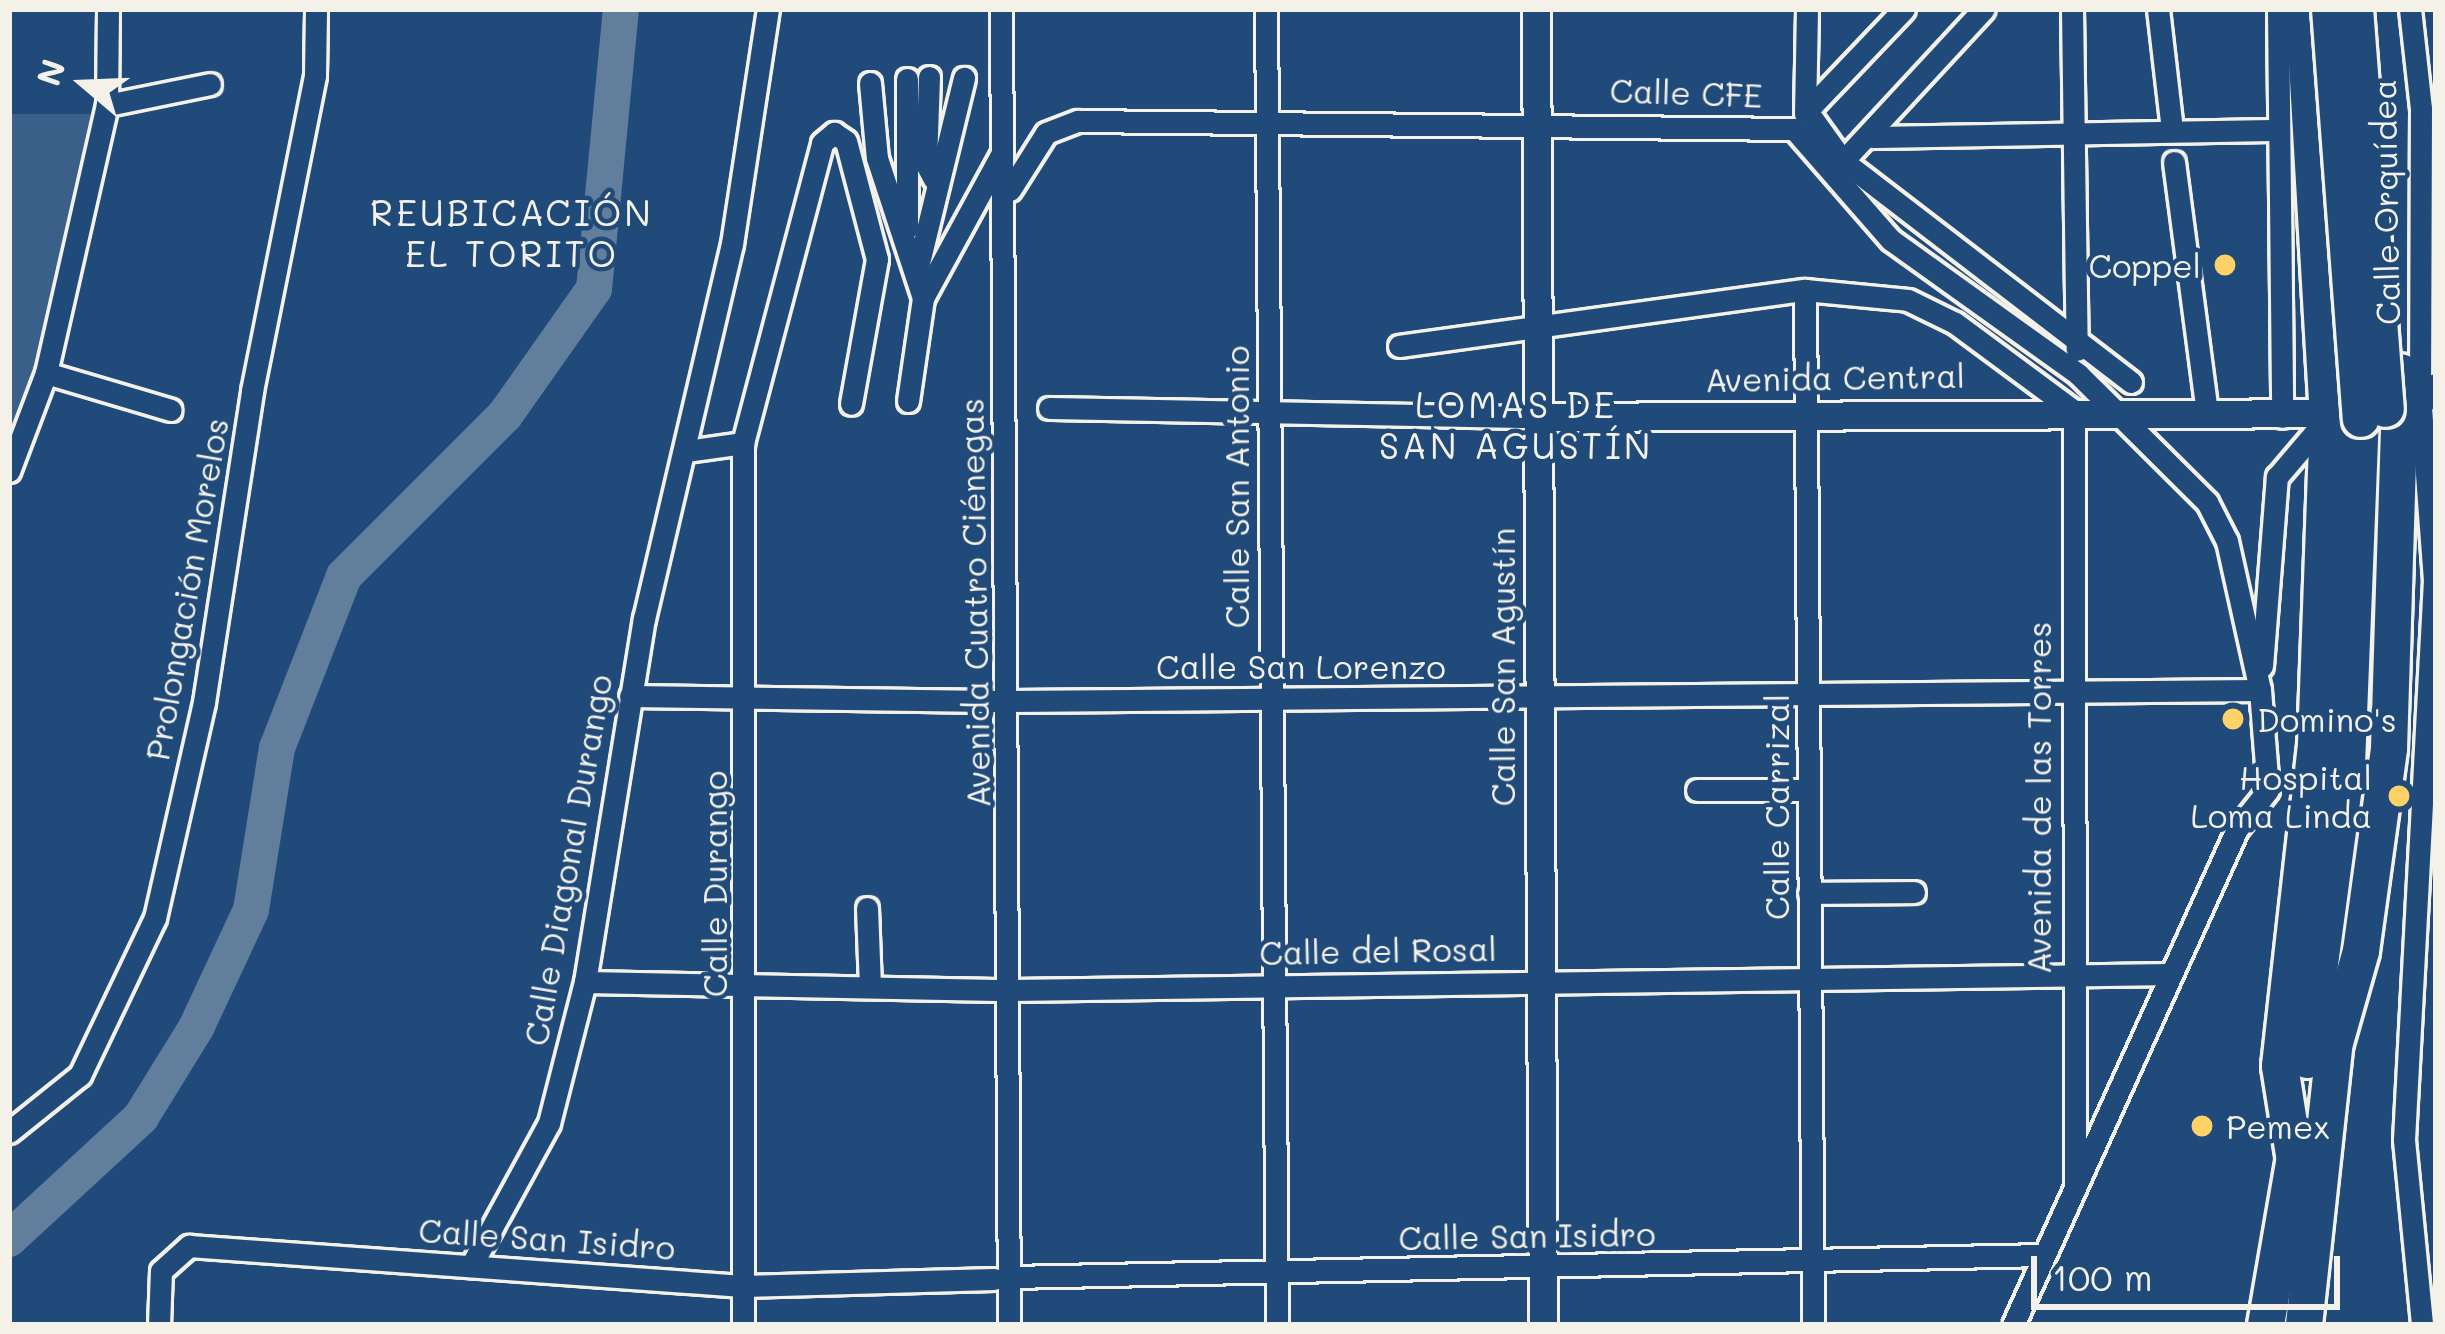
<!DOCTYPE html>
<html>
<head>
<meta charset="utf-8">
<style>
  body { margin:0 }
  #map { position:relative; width:2445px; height:1334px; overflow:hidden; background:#1f4a7a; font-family:Mali,sans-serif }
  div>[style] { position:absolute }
  .green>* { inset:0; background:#3a5f88 }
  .river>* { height:36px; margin:-18px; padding:0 18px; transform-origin:18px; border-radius:18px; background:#627e9d }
  .roads { filter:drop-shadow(3px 0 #f4f1e8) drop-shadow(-3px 0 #f4f1e8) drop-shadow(0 3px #f4f1e8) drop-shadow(0 -3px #f4f1e8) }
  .minor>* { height:21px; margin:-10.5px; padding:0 10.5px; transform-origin:10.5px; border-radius:10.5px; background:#1f4a7a }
  .tertiary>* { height:27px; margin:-13.5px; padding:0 13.5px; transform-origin:13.5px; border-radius:13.5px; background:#1f4a7a }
  .trunk>* { height:36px; margin:-18px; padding:0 18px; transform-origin:18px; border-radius:18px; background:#1f4a7a }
  .bridges { filter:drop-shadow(3px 0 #f4f1e8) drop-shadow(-3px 0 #f4f1e8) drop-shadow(0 3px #f4f1e8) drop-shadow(0 -3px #f4f1e8) }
  .trunk-bridge>* { height:36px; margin:-18px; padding:0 18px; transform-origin:18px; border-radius:18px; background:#1f4a7a }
  .dots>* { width:33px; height:33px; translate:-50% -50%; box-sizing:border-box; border:6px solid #1f4a7a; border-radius:50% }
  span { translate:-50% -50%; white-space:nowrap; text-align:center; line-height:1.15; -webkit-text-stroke:9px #1f4a7a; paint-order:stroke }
  .street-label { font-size:33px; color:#f4f1e8 }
  .poi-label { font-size:33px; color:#f4f1e8 }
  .right { translate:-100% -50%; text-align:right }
  .left { translate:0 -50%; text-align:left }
  .neighbourhood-label { font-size:36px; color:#f4f1e8; letter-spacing:3px }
  .frame { position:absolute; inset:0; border:12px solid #f4f1e8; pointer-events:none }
  .north { position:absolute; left:24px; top:24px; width:120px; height:120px; -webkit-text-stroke:9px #1f4a7a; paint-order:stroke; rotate:289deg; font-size:33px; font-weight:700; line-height:48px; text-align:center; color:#f4f1e8 }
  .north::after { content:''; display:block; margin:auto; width:42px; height:54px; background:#f4f1e8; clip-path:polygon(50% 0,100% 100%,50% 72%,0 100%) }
  .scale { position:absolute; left:2031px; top:1256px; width:309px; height:54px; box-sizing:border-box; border:6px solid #f4f1e8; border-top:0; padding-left:15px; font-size:36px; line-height:42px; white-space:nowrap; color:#f4f1e8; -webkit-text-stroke:9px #1f4a7a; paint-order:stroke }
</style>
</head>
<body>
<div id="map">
  <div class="green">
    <div style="clip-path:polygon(9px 114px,100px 114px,9px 466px)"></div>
  </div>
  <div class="river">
    <div style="left:9px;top:1239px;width:180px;rotate:-42.7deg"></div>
    <div style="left:141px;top:1117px;width:105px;rotate:-58.3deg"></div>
    <div style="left:196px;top:1028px;width:130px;rotate:-65deg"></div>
    <div style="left:251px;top:910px;width:164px;rotate:-80.9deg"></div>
    <div style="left:277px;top:748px;width:185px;rotate:-68.7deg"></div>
    <div style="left:344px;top:576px;width:228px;rotate:-45deg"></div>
    <div style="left:505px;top:415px;width:154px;rotate:-54.8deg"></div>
    <div style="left:594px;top:289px;width:281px;rotate:-84.5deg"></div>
  </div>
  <div class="roads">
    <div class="minor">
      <div style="left:1001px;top:9px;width:1316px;rotate:89.65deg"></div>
      <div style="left:1266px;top:9px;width:1316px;rotate:89.52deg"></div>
      <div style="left:1904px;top:9px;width:141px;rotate:133.6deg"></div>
      <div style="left:1807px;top:111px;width:62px;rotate:54.2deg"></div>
      <div style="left:1843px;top:161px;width:363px;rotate:37.5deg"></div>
      <div style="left:2072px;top:9px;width:341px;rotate:89.2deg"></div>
      <div style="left:2158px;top:9px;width:122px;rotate:83.4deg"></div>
      <div style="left:2278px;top:9px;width:408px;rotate:89.4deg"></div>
      <div style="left:2410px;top:9px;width:100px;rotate:83.7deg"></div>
      <div style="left:2421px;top:108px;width:286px;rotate:90.2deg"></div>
      <div style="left:2420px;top:394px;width:187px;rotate:85.7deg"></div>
      <div style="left:2434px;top:580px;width:561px;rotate:93.07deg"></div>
      <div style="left:2404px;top:1140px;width:186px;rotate:84.4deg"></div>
      <div style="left:929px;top:77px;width:87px;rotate:92deg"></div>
      <div style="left:926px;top:164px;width:17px;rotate:62deg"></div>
      <div style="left:870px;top:83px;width:75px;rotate:84.7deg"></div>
      <div style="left:877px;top:158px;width:147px;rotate:71.8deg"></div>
      <div style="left:107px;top:105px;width:105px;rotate:-11.5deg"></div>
      <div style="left:1805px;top:114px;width:105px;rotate:-88.9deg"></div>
      <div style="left:1794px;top:129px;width:147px;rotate:48.9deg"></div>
      <div style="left:1891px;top:240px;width:230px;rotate:35.6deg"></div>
      <div style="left:2078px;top:374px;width:182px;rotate:44.8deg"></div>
      <div style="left:2207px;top:502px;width:44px;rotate:62.9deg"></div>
      <div style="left:2227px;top:541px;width:153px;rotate:77.5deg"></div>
      <div style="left:2260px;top:690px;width:100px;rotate:85.4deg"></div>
      <div style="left:2268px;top:790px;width:50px;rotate:128.5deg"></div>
      <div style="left:2237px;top:829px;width:544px;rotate:114.3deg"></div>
      <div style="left:1872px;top:137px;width:404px;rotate:-1deg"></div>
      <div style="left:1843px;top:161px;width:207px;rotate:-47.2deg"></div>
      <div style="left:2174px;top:162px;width:253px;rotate:82.5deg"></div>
      <div style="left:1010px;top:190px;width:67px;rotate:-57.7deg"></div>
      <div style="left:1046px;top:133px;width:34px;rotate:-21deg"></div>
      <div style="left:1078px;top:121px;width:716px;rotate:0.64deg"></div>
      <div style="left:907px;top:228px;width:149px;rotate:-90deg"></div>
      <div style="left:916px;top:275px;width:203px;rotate:-76.3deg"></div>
      <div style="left:1805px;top:290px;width:1035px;rotate:89.56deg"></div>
      <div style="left:1399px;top:346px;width:410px;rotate:-7.9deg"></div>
      <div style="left:1805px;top:290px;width:103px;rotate:5.5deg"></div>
      <div style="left:1908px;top:300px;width:52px;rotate:26.1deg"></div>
      <div style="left:1955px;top:323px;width:148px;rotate:36.5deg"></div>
      <div style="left:2074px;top:411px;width:774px;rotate:89.93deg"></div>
      <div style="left:46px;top:373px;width:130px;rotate:16.5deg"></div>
      <div style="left:908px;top:401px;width:104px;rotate:-81.7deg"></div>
      <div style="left:923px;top:298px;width:165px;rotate:-61.4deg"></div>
      <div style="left:1049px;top:408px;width:488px;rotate:1.1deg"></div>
      <div style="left:687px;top:451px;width:57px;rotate:-8.1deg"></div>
      <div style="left:9px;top:471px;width:105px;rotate:-69.3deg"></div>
      <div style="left:46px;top:373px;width:275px;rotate:-77.2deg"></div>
      <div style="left:107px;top:105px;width:96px;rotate:-89.4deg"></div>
      <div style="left:2262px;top:666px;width:190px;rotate:-85.5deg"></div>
      <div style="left:2277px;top:477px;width:79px;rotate:-49.6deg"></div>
      <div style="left:630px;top:696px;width:379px;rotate:0.8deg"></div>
      <div style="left:1009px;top:701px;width:1251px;rotate:-0.5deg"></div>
      <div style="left:1697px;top:790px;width:112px"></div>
      <div style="left:1809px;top:893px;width:105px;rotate:-0.5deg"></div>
      <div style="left:867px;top:908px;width:79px;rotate:87.8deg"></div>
      <div style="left:585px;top:982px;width:425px;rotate:1.1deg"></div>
      <div style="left:1010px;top:990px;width:1161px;rotate:-0.79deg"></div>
      <div style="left:9px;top:1132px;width:91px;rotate:-38.8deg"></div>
      <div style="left:80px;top:1075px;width:174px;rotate:-64.5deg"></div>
      <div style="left:155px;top:918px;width:221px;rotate:-77.2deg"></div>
      <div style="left:204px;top:702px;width:315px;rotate:-81.2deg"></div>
      <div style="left:252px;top:391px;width:322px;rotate:-78.7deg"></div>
      <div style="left:315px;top:75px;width:66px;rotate:-89.1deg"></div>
      <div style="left:471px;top:1266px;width:163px;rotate:-61.4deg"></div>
      <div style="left:549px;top:1123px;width:146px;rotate:-75.7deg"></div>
      <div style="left:585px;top:982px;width:368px;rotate:-80.8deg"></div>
      <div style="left:644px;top:619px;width:385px;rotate:-76.8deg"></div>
      <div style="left:732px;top:244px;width:238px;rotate:-81.3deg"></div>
      <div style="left:1011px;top:1277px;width:1033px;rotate:-1.22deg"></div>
      <div style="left:159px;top:1325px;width:54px;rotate:-87.9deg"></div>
      <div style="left:161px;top:1271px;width:38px;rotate:-42deg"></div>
      <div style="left:189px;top:1246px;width:555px;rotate:4.13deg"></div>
      <div style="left:743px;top:1286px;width:251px;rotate:-1.6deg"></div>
      <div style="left:743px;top:1325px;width:882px;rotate:-90deg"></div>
      <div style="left:743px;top:443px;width:310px;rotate:-75.2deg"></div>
      <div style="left:822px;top:143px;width:16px;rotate:-40deg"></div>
      <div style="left:834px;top:133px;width:14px;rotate:34deg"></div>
      <div style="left:846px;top:141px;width:122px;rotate:75.3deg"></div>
      <div style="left:877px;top:259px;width:147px;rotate:100.2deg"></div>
    </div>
    <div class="tertiary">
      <div style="left:1536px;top:9px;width:1316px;rotate:89.7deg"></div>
      <div style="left:2386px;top:403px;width:47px;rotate:-9.9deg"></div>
      <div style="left:2432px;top:395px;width:9px;rotate:-63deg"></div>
      <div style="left:1537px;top:417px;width:806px;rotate:-0.28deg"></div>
    </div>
    <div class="trunk">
      <div style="left:2334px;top:1046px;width:99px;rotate:-74.1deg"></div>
      <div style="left:2361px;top:951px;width:205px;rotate:-82.1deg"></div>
      <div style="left:2389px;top:748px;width:376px;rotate:-88.2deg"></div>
      <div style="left:2307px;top:1060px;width:299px;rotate:-82.3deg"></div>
      <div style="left:2347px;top:764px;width:345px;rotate:-87.7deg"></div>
      <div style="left:2295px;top:1161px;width:96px;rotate:-99deg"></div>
      <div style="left:2280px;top:1066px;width:323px;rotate:-83.6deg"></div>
      <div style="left:2316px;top:745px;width:328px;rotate:-87.9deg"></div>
      <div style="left:2328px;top:417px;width:409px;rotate:-93.4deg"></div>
      <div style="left:2266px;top:1325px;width:189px;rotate:-80.2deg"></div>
      <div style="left:2304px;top:1325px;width:305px;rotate:-83.8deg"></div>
    </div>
  </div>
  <div class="bridges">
    <div class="trunk-bridge">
      <div style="left:2330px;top:9px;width:411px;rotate:85.7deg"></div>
      <div style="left:2355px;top:9px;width:401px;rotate:85.6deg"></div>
    </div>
  </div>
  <div class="dots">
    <div style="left:2225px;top:265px;background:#ffd166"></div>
    <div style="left:2233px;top:719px;background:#ffd166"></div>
    <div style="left:2399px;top:796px;background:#ffd166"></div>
    <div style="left:2202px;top:1126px;background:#ffd166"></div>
  </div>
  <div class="street-label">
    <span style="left:1686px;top:92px;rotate:2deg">Calle CFE</span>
    <span style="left:2385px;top:202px;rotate:-91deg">Calle Orquídea</span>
    <span style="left:1835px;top:377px;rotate:-1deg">Avenida Central</span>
    <span style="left:1236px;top:487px;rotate:-90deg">Calle San Antonio</span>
    <span style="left:186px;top:589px;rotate:-80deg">Prolongación Morelos</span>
    <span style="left:974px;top:603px;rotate:-91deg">Avenida Cuatro Ciénegas</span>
    <span style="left:1301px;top:666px">Calle San Lorenzo</span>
    <span style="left:1502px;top:667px;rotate:-90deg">Calle San Agustín</span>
    <span style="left:2038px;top:798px;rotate:-90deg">Avenida de las Torres</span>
    <span style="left:1776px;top:807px;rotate:-90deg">Calle Carrizal</span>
    <span style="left:567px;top:860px;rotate:-80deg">Calle Diagonal Durango</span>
    <span style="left:714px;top:884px;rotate:-90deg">Calle Durango</span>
    <span style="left:1378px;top:950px;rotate:-1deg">Calle del Rosal</span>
    <span style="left:1527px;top:1235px;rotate:-1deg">Calle San Isidro</span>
    <span style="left:547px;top:1238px;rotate:4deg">Calle San Isidro</span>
  </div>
  <div class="poi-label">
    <span class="right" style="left:2201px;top:265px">Coppel</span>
    <span class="left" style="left:2257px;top:719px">Domino's</span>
    <span class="right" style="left:2372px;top:796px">Hospital<br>Loma Linda</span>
    <span class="left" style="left:2226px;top:1126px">Pemex</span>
  </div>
  <div class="neighbourhood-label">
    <span style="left:512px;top:232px">REUBICACIÓN<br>EL TORITO</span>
    <span style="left:1516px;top:424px">LOMAS DE<br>SAN AGUSTÍN</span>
  </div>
  <div class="frame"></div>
  <div class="north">N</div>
  <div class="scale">100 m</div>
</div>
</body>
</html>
